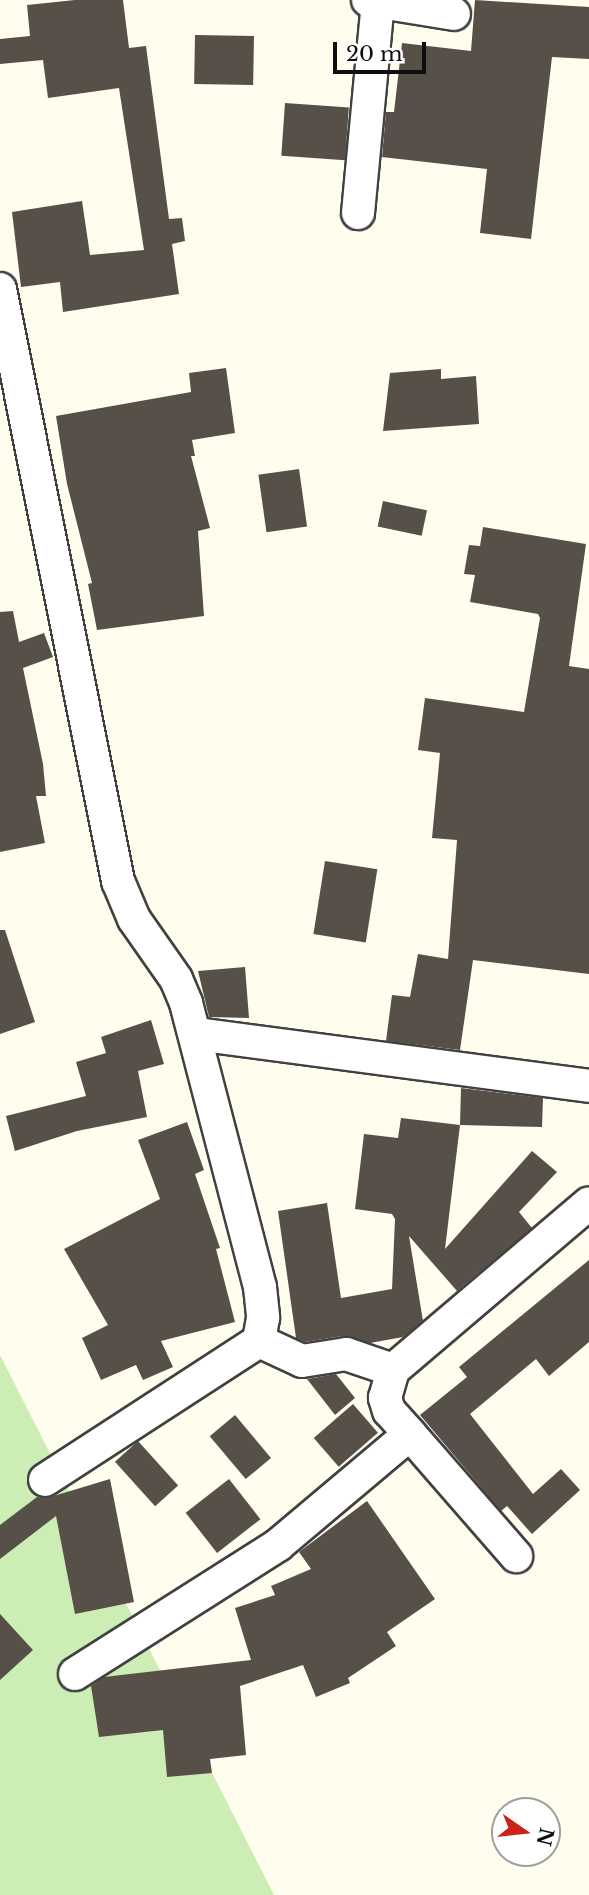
<!DOCTYPE html>
<html>
<head>
<meta charset="utf-8">
<style>
  body { margin:0 }
  #map { position:relative; width:589px; height:1895px; overflow:hidden; background:#fffdee; font-family:"Libre Baskerville",serif }
  div>[style] { position:absolute }
  .green>* { inset:0; background:#ccedb4 }
  .building>* { inset:0; background:#575049; transform-origin:0 0 }
  .roads { filter:drop-shadow(2px 0 #414141) drop-shadow(-2px 0 #414141) drop-shadow(0 2px #414141) drop-shadow(0 -2px #414141) }
  .minor>* { height:32px; margin:-16px; padding:0 16px; transform-origin:16px; border-radius:16px; background:#fff }
  span { translate:-50% -50%; white-space:nowrap; text-align:center; line-height:1.15; -webkit-text-stroke:7px #fff; paint-order:stroke }
  .north { position:absolute; left:491px; top:1797px; width:70px; height:70px; box-sizing:border-box; background:#fff; border:2px solid #9f9f9f; border-radius:50%; rotate:104deg; font-size:19px; font-weight:700; line-height:28px; text-align:center; color:#0e0e0e }
  .north::after { content:''; display:block; margin:auto; width:24px; height:32px; background:#ca2319; clip-path:polygon(50% 0,100% 100%,50% 72%,0 100%) }
  .scale { position:absolute; left:333px; top:42px; width:93px; height:32px; box-sizing:border-box; border:4px solid #0e0e0e; border-top:0; padding-left:9px; font-size:21px; line-height:24px; white-space:nowrap; color:#0e0e0e; -webkit-text-stroke:5px #fff; paint-order:stroke }
</style>
</head>
<body>
<div id="map">
  <div class="green">
    <div style="clip-path:polygon(0 1355px,274px 1895px,0 1895px)"></div>
  </div>
  <div class="building">
    <div style="clip-path:polygon(75px 0,123px 0,129px 48px,146px 46px,169px 219px,182px 218px,185px 241px,172px 244px,179px 294px,63px 312px,60px 282px,21px 287px,12px 212px,82px 201px,90px 255px,144px 250px,119px 88px,48px 98px,43px 60px,0 64px,0 39px,30px 36px,27px 5px)"></div>
    <div style="clip-path:polygon(475px 0,589px 7px,589px 59px,552px 57px,531px 239px,480px 233px,487px 169px,382px 157px,386px 112px,394px 112px,402px 43px,471px 51px)"></div>
    <div style="left:195px;top:35px;width:59px;height:49px;rotate:1deg"></div>
    <div style="left:285px;top:103px;width:64px;height:53px;rotate:4deg"></div>
    <div style="clip-path:polygon(226px 368px,235px 433px,192px 440px,195px 456px,191px 456px,210px 528px,198px 531px,204px 616px,97px 630px,88px 584px,92px 583px,67px 484px,56px 416px,191px 392px,189px 373px)"></div>
    <div style="clip-path:polygon(441px 369px,441px 379px,476px 376px,479px 424px,383px 431px,390px 373px)"></div>
    <div style="left:299px;top:469px;width:58px;height:41px;rotate:82deg"></div>
    <div style="left:383px;top:501px;width:45px;height:26px;rotate:12deg"></div>
    <div style="clip-path:polygon(483px 527px,586px 544px,569px 666px,589px 669px,589px 974px,473px 960px,460px 1050px,386px 1041px,392px 995px,410px 997px,418px 954px,448px 959px,457px 840px,432px 838px,440px 753px,418px 750px,425px 698px,524px 712px,540px 618px,538px 614px,470px 602px,475px 575px,464px 574px,469px 545px,480px 546px)"></div>
    <div style="clip-path:polygon(13px 611px,19px 642px,44px 633px,53px 657px,23px 668px,43px 764px,46px 796px,36px 796px,45px 843px,0 852px,0 612px)"></div>
    <div style="left:325px;top:861px;width:53px;height:74px;rotate:9deg"></div>
    <div style="clip-path:polygon(0 930px,5px 930px,35px 1022px,0 1034px)"></div>
    <div style="clip-path:polygon(245px 967px,249px 1018px,209px 1017px,198px 971px)"></div>
    <div style="clip-path:polygon(151px 1020px,164px 1064px,138px 1071px,147px 1117px,77px 1131px,15px 1151px,6px 1116px,86px 1096px,76px 1062px,106px 1053px,101px 1037px)"></div>
    <div style="clip-path:polygon(461px 1088px,543px 1098px,542px 1127px,460px 1125px)"></div>
    <div style="clip-path:polygon(401px 1118px,460px 1125px,445px 1249px,532px 1151px,557px 1172px,519px 1212px,532px 1228px,457px 1291px,409px 1236px,423px 1321px,403px 1337px,370px 1343px,343px 1336px,305px 1342px,296px 1338px,278px 1211px,327px 1203px,341px 1298px,392px 1289px,395px 1219px,392px 1214px,355px 1209px,364px 1134px,398px 1138px)"></div>
    <div style="clip-path:polygon(187px 1122px,204px 1170px,195px 1174px,220px 1248px,216px 1249px,235px 1322px,161px 1341px,173px 1367px,143px 1380px,136px 1365px,101px 1380px,82px 1338px,108px 1325px,64px 1249px,160px 1199px,138px 1140px)"></div>
    <div style="clip-path:polygon(589px 1260px,589px 1342px,549px 1376px,536px 1359px,470px 1414px,533px 1494px,561px 1469px,580px 1490px,532px 1534px,507px 1506px,501px 1511px,420px 1415px,467px 1377px,459px 1367px)"></div>
    <div style="clip-path:polygon(336px 1374px,355px 1398px,335px 1415px,307px 1379px)"></div>
    <div style="left:353px;top:1404px;width:38px;height:52px;rotate:49deg"></div>
    <div style="left:235px;top:1415px;width:56px;height:33px;rotate:50deg"></div>
    <div style="left:138px;top:1441px;width:60px;height:31px;rotate:48deg"></div>
    <div style="clip-path:polygon(110px 1479px,134px 1602px,75px 1614px,56px 1516px,0 1559px,0 1525px,37px 1497px,47px 1498px)"></div>
    <div style="left:229px;top:1479px;width:51px;height:55px;rotate:52deg"></div>
    <div style="clip-path:polygon(367px 1501px,435px 1599px,387px 1632px,396px 1646px,348px 1678px,350px 1683px,316px 1697px,303px 1665px,240px 1686px,246px 1755px,210px 1759px,212px 1773px,167px 1777px,163px 1730px,99px 1737px,91px 1686px,104px 1677px,251px 1660px,235px 1608px,275px 1595px,271px 1586px,311px 1569px,299px 1552px)"></div>
    <div style="clip-path:polygon(0 1614px,33px 1650px,0 1680px)"></div>
  </div>
  <div class="roads">
    <div class="minor">
      <div style="left:368px;top:0;width:87px;rotate:9.2deg"></div>
      <div style="left:358px;top:213px;width:212px;rotate:-84.6deg"></div>
      <div style="left:0;top:289px;width:604px;rotate:78.73deg"></div>
      <div style="left:118px;top:881px;width:41px;rotate:67.2deg"></div>
      <div style="left:134px;top:919px;width:73px;rotate:55deg"></div>
      <div style="left:176px;top:979px;width:26px;rotate:67deg"></div>
      <div style="left:186px;top:1003px;width:293px;rotate:75.4deg"></div>
      <div style="left:260px;top:1287px;width:31px;rotate:84deg"></div>
      <div style="left:263px;top:1318px;width:23px;rotate:100deg"></div>
      <div style="left:259px;top:1341px;width:255px;rotate:147deg"></div>
      <div style="left:196px;top:1034px;width:396px;rotate:7.5deg"></div>
      <div style="left:259px;top:1341px;width:47px;rotate:24.9deg"></div>
      <div style="left:302px;top:1361px;width:45px;rotate:-9deg"></div>
      <div style="left:346px;top:1354px;width:50px;rotate:18.8deg"></div>
      <div style="left:410px;top:1434px;width:162px;rotate:49deg"></div>
      <div style="left:75px;top:1674px;width:241px;rotate:-32.4deg"></div>
      <div style="left:278px;top:1545px;width:172px;rotate:-40.1deg"></div>
      <div style="left:410px;top:1434px;width:31px;rotate:-132deg"></div>
      <div style="left:389px;top:1411px;width:14px;rotate:-107deg"></div>
      <div style="left:385px;top:1398px;width:29px;rotate:-74deg"></div>
      <div style="left:393px;top:1370px;width:257px;rotate:-40.4deg"></div>
    </div>
  </div>
  <div class="north">N</div>
  <div class="scale">20 m</div>
</div>
</body>
</html>
